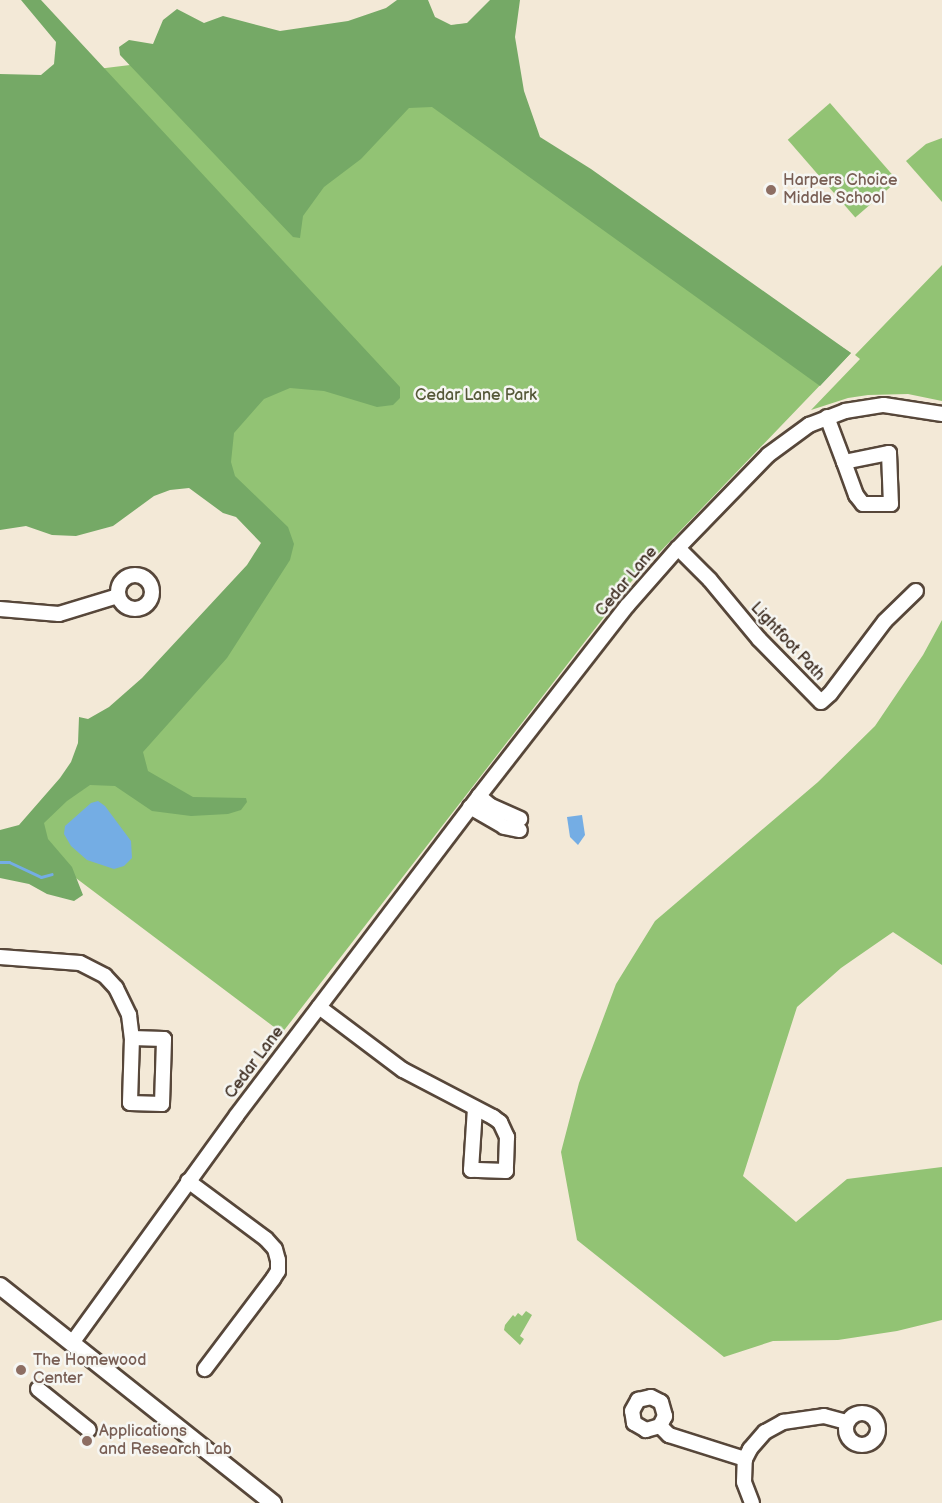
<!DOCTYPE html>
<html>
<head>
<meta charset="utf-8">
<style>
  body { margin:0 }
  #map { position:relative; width:942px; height:1503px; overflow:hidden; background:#f3e9d7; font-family:"Balsamiq Sans",sans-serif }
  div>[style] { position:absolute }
  .green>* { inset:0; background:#92c374; transform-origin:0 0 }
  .forest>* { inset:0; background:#75a966 }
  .water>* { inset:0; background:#74ade4 }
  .stream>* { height:3px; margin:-1.5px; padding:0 1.5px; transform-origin:1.5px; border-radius:1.5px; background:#74ade4 }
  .roads { filter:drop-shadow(2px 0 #57473a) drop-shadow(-2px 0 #57473a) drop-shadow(0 2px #57473a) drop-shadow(0 -2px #57473a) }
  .minor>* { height:14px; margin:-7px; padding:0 7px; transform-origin:7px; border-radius:7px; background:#fff }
  .minor>.ring { margin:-7px; padding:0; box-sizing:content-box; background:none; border:14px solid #fff; border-radius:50% }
  .major>* { height:16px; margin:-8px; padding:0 8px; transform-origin:8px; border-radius:8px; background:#fff }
  .dots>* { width:16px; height:16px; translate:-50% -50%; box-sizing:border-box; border:3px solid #f6f6f2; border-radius:50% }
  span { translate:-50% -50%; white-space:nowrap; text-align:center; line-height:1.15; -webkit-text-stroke:5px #f6f6f2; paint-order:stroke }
  .education-label { font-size:16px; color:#785e54 }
  .left { translate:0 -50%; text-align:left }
  .park-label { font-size:16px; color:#555838 }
  .street-label { font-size:16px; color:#3b2a1e }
</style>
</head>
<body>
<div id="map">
  <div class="green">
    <div style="clip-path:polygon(503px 19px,483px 114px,851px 353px,631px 582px,282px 1033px,20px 836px,288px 544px,199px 472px,0 81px)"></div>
    <div style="left:830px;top:103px;width:103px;height:56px;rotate:49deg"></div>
    <div style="clip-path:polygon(942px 138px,942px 202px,906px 161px,926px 144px)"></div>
    <div style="clip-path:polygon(942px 265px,942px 401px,908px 394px,868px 395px,848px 398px,811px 410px,860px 359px,855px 355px)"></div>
    <div style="clip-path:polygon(942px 620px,942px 965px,893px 932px,841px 968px,797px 1007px,743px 1176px,796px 1222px,847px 1179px,942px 1167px,942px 1320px,897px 1331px,838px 1340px,773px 1341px,724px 1357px,577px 1240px,561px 1152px,579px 1083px,616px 984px,655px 921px,818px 782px,875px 726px,923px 655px)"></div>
    <div style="clip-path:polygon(526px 1311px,532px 1315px,520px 1336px,524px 1339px,520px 1345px,504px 1330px,505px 1325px,513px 1315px,515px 1317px,518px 1313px,522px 1316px)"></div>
  </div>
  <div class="forest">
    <div style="clip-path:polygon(21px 0,41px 0,400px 387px,400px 398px,393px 405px,377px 407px,324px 391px,290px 388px,264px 399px,234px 433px,231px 462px,235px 476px,288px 527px,294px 544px,290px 560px,227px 658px,143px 752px,148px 771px,193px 797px,246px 798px,247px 802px,241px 810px,228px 814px,191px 816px,152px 811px,115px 786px,90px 785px,67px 801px,44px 823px,48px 839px,72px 867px,83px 895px,74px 901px,47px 894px,29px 884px,0 878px,0 830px,19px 825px,60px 778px,71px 762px,78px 743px,79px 717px,88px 719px,109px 707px,142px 678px,247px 565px,261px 543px,236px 517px,223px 513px,189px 488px,170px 490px,154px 496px,113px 526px,76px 536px,52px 535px,26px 526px,0 530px,0 74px,41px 75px,54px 64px,56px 42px)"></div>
    <div style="clip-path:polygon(397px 0,428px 0,435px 17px,451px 25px,467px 23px,490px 0,520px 0,515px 37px,524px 91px,540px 137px,591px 169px,851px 353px,820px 386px,432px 107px,409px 108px,361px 159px,324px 187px,303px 216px,300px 238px,293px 237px,120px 55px,119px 47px,129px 40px,153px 44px,163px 20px,177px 9px,204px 23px,223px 16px,280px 31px,348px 21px,386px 8px)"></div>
  </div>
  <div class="water">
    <div style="clip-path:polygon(98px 801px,105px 806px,131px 841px,132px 858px,124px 866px,114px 869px,87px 860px,71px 846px,64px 834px,65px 826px,91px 803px)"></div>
    <div style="clip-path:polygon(582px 815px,585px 835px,578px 845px,570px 837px,567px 817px)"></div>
  </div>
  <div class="stream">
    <div style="left:0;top:862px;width:9px"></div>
    <div style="left:9px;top:862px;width:35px;rotate:25deg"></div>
    <div style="left:41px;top:877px;width:11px;rotate:-15deg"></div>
  </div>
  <div class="roads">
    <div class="minor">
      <div style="left:827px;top:417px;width:48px;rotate:69.3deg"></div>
      <div style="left:844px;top:462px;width:46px;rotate:-11.3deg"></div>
      <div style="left:889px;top:453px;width:51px;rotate:87.8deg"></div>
      <div style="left:891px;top:504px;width:28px;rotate:180deg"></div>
      <div style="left:863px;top:504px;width:11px;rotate:-128deg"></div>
      <div style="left:856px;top:495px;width:35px;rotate:-110deg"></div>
      <div style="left:678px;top:548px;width:45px;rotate:45deg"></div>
      <div style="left:710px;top:580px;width:77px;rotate:50.3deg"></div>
      <div style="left:759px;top:639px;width:88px;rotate:45.5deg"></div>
      <div style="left:821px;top:702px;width:12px;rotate:-42deg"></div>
      <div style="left:830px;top:694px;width:91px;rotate:-53deg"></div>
      <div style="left:885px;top:621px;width:43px;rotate:-44.1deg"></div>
      <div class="ring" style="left:118px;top:575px;width:20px;height:20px"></div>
      <div style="left:0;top:609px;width:59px;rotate:4.8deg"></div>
      <div style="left:59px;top:614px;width:62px;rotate:-17deg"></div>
      <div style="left:479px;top:796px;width:16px;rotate:40deg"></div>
      <div style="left:491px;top:806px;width:32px;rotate:24deg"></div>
      <div style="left:470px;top:807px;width:39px;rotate:30deg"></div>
      <div style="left:504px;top:827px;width:16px;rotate:11deg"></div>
      <div style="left:0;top:957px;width:80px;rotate:4.3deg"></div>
      <div style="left:80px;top:963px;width:28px;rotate:27deg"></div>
      <div style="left:105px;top:976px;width:16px;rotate:47deg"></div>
      <div style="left:116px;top:988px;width:30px;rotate:64deg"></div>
      <div style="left:129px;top:1015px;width:23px;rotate:83deg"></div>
      <div style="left:132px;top:1038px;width:65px;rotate:91.8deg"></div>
      <div style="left:130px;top:1103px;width:32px;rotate:2deg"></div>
      <div style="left:162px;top:1104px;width:65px;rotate:-88.2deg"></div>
      <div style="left:164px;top:1039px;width:32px;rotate:-178deg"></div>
      <div style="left:319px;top:1007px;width:105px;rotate:36.9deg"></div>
      <div style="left:403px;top:1070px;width:102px;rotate:27.6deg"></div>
      <div style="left:493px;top:1117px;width:9px;rotate:36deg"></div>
      <div style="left:500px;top:1122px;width:17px;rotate:65deg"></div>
      <div style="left:507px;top:1137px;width:34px;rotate:92deg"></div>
      <div style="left:506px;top:1171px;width:35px;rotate:-178deg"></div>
      <div style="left:471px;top:1170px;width:62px;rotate:-86.3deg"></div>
      <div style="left:188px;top:1181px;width:97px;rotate:36.6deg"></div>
      <div style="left:266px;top:1239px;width:13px;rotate:48deg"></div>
      <div style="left:275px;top:1249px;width:11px;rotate:75deg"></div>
      <div style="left:278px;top:1260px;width:11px;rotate:90deg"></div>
      <div style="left:278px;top:1271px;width:9px;rotate:122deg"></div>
      <div style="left:273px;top:1279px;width:113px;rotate:127.1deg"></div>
      <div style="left:72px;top:1343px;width:281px;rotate:-54.1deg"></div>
      <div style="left:237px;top:1115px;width:400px;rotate:-52.8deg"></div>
      <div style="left:479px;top:796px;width:241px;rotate:-52.1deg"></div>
      <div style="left:627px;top:606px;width:77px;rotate:-48.7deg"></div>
      <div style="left:678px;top:548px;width:129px;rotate:-45.9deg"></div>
      <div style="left:768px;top:455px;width:51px;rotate:-36.2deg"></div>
      <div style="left:809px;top:425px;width:39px;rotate:-21deg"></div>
      <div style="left:845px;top:411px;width:39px;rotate:-9deg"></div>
      <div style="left:884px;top:405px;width:59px;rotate:8.8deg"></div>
      <div style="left:38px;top:1389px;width:65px;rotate:38.8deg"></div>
      <div class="ring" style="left:846px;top:1413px;width:18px;height:18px"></div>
      <div style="left:660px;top:1426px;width:15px;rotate:164deg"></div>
      <div style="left:646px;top:1430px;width:14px;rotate:-150deg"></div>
      <div style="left:634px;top:1423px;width:12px;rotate:-99deg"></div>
      <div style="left:632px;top:1411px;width:13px;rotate:-61deg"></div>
      <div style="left:638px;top:1400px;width:13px;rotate:-13deg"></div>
      <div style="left:651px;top:1397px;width:11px;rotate:27deg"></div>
      <div style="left:661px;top:1402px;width:15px;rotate:74deg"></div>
      <div style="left:665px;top:1416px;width:11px;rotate:117deg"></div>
      <div style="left:660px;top:1426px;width:13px;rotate:45deg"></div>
      <div style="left:669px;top:1435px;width:80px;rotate:17.5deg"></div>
      <div style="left:752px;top:1503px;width:22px;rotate:-111deg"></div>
      <div style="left:744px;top:1482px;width:23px;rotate:-88deg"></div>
      <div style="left:745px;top:1459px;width:11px;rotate:-63deg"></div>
      <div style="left:750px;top:1449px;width:23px;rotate:-49deg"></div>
      <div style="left:765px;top:1432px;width:21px;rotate:-29deg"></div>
      <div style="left:783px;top:1422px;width:41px;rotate:-8.3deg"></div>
      <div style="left:824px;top:1416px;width:24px;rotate:15deg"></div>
    </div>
    <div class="major">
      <div style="left:0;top:1286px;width:349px;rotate:38.5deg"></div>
    </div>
  </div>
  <div class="dots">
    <div style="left:771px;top:190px;background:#8d6e63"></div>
    <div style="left:21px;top:1370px;background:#8d6e63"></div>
    <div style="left:87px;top:1441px;background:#8d6e63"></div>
  </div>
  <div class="education-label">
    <span class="left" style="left:783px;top:190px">Harpers Choice<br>Middle School</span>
    <span class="left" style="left:33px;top:1370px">The Homewood<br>Center</span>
    <span class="left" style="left:99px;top:1441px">Applications<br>and Research Lab</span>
  </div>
  <div class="park-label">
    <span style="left:476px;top:396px">Cedar Lane Park</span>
  </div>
  <div class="street-label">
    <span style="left:627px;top:582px;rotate:-50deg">Cedar Lane</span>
    <span style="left:787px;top:642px;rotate:47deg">Lightfoot Path</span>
    <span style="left:255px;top:1063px;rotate:-53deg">Cedar Lane</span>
  </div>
</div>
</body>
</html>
